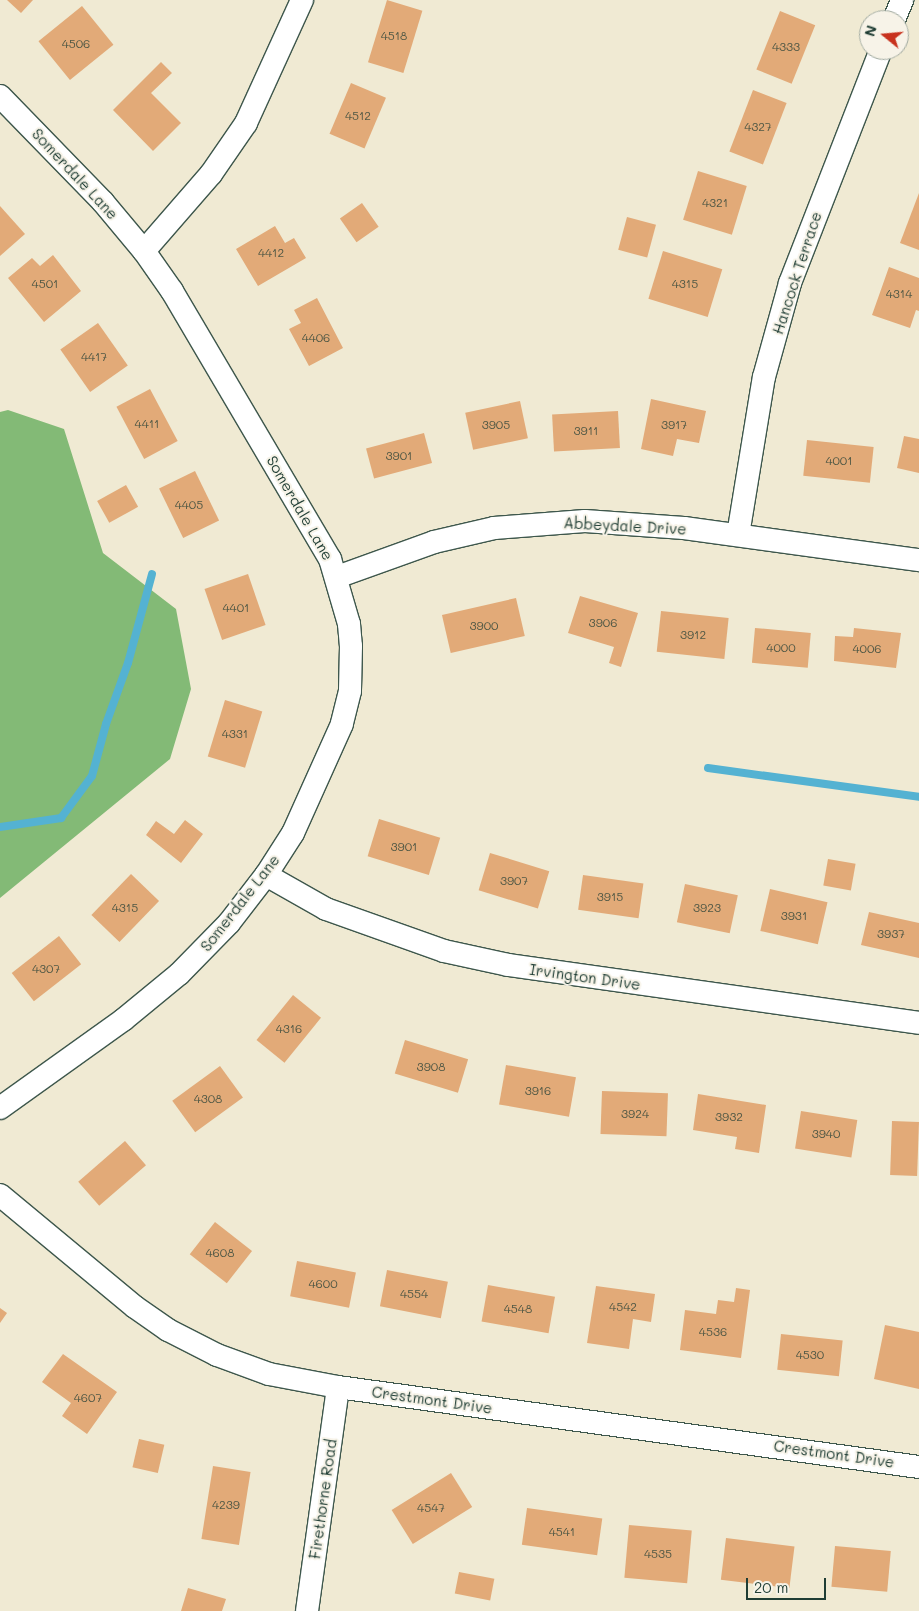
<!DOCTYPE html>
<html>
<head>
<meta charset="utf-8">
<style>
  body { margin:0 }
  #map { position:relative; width:919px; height:1611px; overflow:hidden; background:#f0ead3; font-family:Mali,sans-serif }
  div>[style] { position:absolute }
  .forest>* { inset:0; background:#83ba76 }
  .stream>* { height:8px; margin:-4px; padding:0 4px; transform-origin:4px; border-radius:4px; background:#54b2d2 }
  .building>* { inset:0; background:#e2aa78; transform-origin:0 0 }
  .roads { filter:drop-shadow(1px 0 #3e574c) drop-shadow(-1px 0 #3e574c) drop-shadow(0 1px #3e574c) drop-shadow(0 -1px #3e574c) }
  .street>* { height:22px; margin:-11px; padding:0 11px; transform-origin:11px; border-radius:11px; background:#fff }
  span { translate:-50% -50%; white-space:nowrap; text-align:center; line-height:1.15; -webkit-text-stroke:4px #f7f3e8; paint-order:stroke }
  .number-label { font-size:12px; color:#505845 }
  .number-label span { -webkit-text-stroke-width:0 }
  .street-label { font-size:15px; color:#1f3d34 }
  .north { position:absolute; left:859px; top:10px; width:50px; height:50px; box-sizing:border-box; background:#f7f3e8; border:1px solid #a1aaa0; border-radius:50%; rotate:287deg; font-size:14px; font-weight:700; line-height:20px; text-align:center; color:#1f3d34 }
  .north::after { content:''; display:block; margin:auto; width:18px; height:22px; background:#c8321e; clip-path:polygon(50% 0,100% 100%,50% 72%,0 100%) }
  .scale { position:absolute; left:746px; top:1578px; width:80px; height:22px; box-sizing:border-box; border:2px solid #1f3d34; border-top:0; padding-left:6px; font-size:15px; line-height:18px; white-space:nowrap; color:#1f3d34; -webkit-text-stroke:4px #f7f3e8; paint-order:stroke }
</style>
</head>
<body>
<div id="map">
  <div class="forest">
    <div style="clip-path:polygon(8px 410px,64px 429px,103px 553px,176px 609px,191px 689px,170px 759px,0 898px,0 412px)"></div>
  </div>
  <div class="stream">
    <div style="left:708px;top:768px;width:213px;rotate:7.8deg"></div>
    <div style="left:0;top:827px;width:62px;rotate:-8.4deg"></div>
    <div style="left:61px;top:818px;width:52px;rotate:-53.6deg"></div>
    <div style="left:92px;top:776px;width:54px;rotate:-74.9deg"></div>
    <div style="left:106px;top:724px;width:65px;rotate:-70.2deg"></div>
    <div style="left:128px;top:663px;width:92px;rotate:-74.9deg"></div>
  </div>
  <div class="building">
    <div style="clip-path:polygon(7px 0,33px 0,21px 13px)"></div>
    <div style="left:387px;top:0;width:37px;height:65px;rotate:17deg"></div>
    <div style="left:82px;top:6px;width:50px;height:56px;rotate:51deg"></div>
    <div style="left:780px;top:11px;width:38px;height:63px;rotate:22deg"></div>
    <div style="clip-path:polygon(161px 62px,172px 73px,151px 93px,181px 123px,153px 151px,113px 110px)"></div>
    <div style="left:351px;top:83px;width:38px;height:55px;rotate:23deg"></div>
    <div style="left:753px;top:90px;width:36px;height:66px;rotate:21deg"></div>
    <div style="left:698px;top:171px;width:51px;height:51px;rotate:17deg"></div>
    <div style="clip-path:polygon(919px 193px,919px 250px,900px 243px)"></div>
    <div style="left:362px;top:203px;width:29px;height:27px;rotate:55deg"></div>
    <div style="clip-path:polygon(0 206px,25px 234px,0 256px)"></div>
    <div style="left:627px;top:217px;width:30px;height:34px;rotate:15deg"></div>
    <div style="clip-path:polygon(275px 226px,285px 243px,294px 238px,306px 258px,258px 286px,236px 249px)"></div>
    <div style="left:663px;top:251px;width:62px;height:50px;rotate:17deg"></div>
    <div style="clip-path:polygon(53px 255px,81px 291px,44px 322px,8px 278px,32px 258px,40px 266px)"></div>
    <div style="clip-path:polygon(889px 267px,919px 278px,919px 311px,916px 310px,910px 328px,872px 315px)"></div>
    <div style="clip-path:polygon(317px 298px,343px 348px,309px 366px,289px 329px,301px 323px,294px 310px)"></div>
    <div style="left:98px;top:323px;width:52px;height:46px;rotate:55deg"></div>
    <div style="left:150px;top:389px;width:59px;height:38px;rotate:62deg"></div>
    <div style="clip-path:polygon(651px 399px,706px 411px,699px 443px,677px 439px,673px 456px,641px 449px)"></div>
    <div style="left:520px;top:401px;width:38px;height:56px;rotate:78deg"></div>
    <div style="left:618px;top:411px;width:37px;height:66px;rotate:87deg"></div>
    <div style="left:424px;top:433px;width:31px;height:60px;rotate:75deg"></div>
    <div style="clip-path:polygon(904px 436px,919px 439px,919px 473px,897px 468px)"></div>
    <div style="left:807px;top:440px;width:67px;height:36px;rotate:6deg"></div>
    <div style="left:195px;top:471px;width:55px;height:40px;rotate:64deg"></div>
    <div style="left:126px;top:485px;width:25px;height:33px;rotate:61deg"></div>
    <div style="left:248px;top:574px;width:54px;height:46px;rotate:71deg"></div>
    <div style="clip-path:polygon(580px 596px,638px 613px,621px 667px,609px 663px,614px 647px,568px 633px)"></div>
    <div style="left:516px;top:598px;width:39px;height:76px;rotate:77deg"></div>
    <div style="left:661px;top:611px;width:68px;height:41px;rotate:6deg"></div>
    <div style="left:755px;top:628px;width:56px;height:35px;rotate:5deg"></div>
    <div style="clip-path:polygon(854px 628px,901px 633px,896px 668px,834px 661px,835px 636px,853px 637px)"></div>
    <div style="left:225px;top:700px;width:39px;height:59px;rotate:17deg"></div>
    <div style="left:379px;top:819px;width:64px;height:39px;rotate:17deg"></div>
    <div style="clip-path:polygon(185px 820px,203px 834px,181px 863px,146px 835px,156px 821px,174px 834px)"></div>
    <div style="left:490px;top:853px;width:62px;height:39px;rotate:17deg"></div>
    <div style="left:828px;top:859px;width:28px;height:27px;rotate:10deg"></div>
    <div style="left:131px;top:874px;width:39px;height:57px;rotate:44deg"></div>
    <div style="left:583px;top:875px;width:61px;height:35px;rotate:8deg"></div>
    <div style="left:685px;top:884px;width:54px;height:39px;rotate:12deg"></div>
    <div style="left:770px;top:889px;width:59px;height:43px;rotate:13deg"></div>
    <div style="clip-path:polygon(869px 912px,919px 923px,919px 958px,861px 945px)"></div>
    <div style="left:59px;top:936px;width:36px;height:60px;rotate:52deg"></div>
    <div style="left:293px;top:995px;width:36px;height:58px;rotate:39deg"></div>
    <div style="left:405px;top:1040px;width:66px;height:35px;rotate:17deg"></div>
    <div style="left:506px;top:1065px;width:71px;height:40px;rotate:10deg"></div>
    <div style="left:220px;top:1066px;width:39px;height:59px;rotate:54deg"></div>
    <div style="left:602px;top:1091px;width:66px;height:43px;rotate:2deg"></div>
    <div style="clip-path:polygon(698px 1094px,766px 1105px,759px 1153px,735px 1149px,737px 1137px,693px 1130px)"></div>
    <div style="left:801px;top:1111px;width:57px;height:38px;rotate:9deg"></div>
    <div style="left:892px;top:1121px;width:27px;height:54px;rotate:2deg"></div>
    <div style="left:125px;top:1141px;width:32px;height:62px;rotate:49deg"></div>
    <div style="left:215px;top:1222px;width:47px;height:41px;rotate:38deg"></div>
    <div style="left:297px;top:1261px;width:60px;height:36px;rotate:11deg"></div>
    <div style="left:387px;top:1270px;width:62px;height:37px;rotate:11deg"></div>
    <div style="left:488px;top:1285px;width:68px;height:37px;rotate:10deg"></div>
    <div style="clip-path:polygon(596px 1286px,655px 1294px,651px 1322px,633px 1319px,629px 1349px,587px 1343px)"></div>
    <div style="clip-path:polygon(736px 1288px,750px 1290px,741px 1358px,680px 1350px,685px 1310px,716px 1314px,718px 1300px,734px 1302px)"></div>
    <div style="clip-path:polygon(0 1308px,7px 1313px,0 1323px)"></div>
    <div style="clip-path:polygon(885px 1325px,919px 1332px,919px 1389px,874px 1379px)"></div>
    <div style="left:781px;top:1334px;width:62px;height:36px;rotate:6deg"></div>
    <div style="clip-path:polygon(63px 1354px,117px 1392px,87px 1434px,62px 1416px,71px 1403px,42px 1382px)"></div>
    <div style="left:139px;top:1439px;width:26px;height:29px;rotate:13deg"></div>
    <div style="left:213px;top:1466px;width:38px;height:74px;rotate:9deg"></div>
    <div style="left:451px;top:1473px;width:40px;height:70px;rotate:58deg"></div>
    <div style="left:527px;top:1508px;width:76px;height:37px;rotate:8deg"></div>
    <div style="left:629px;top:1525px;width:63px;height:53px;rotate:5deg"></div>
    <div style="left:726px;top:1538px;width:69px;height:42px;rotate:7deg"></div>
    <div style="left:835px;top:1546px;width:56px;height:41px;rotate:5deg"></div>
    <div style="left:459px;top:1572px;width:36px;height:22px;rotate:11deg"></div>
    <div style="clip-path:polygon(188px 1588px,226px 1599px,222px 1611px,181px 1611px)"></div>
  </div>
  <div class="roads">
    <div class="street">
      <div style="left:894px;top:20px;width:22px;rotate:-68deg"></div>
      <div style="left:0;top:96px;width:148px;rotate:45.8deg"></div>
      <div style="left:103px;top:202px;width:64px;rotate:50.1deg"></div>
      <div style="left:144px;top:251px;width:49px;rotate:55deg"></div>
      <div style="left:172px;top:291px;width:311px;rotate:59.5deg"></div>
      <div style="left:330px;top:559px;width:68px;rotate:73.7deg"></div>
      <div style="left:349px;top:624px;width:22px;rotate:85deg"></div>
      <div style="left:351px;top:646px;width:45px;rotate:91.3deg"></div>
      <div style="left:350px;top:691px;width:34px;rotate:104deg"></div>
      <div style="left:342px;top:724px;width:120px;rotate:114.2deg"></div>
      <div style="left:293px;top:833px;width:50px;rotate:122.7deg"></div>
      <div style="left:266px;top:875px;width:61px;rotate:127.6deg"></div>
      <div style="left:229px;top:923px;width:71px;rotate:134.4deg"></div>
      <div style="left:179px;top:974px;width:72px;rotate:140.6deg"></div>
      <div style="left:123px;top:1020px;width:151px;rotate:144.4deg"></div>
      <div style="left:144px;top:251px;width:102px;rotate:-49deg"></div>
      <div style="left:211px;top:174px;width:62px;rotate:-55.5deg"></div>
      <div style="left:246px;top:123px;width:135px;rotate:-65.5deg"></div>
      <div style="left:738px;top:535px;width:160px;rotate:-80.7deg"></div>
      <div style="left:764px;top:377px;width:98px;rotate:-74.5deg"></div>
      <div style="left:790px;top:283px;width:250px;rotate:-68.7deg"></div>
      <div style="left:337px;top:577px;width:103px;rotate:-19.8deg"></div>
      <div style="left:434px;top:542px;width:62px;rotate:-13.1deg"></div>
      <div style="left:494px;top:528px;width:91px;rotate:-4.4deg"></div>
      <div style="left:585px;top:521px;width:99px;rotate:4deg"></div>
      <div style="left:684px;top:528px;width:237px;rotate:7.8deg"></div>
      <div style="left:266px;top:875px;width:69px;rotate:29.5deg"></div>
      <div style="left:326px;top:909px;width:125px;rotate:19.6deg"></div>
      <div style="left:444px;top:951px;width:66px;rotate:12.3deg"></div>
      <div style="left:508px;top:965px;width:415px;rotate:8deg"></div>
      <div style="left:0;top:1195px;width:175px;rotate:39.7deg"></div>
      <div style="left:135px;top:1307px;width:40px;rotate:34.9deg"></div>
      <div style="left:168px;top:1330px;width:55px;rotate:27deg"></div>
      <div style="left:217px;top:1355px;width:55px;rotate:20.1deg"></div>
      <div style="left:269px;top:1374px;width:70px;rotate:10.7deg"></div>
      <div style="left:338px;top:1387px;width:586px;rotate:7.84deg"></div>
      <div style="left:307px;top:1611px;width:226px;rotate:-82.1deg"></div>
    </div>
  </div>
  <div class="number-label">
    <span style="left:394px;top:36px">4518</span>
    <span style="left:76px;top:44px">4506</span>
    <span style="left:786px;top:47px">4333</span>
    <span style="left:358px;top:116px">4512</span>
    <span style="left:758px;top:127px">4327</span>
    <span style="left:715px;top:203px">4321</span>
    <span style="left:271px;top:253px">4412</span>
    <span style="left:45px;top:284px">4501</span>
    <span style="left:685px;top:284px">4315</span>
    <span style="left:899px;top:294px">4314</span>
    <span style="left:316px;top:338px">4406</span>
    <span style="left:94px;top:357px">4417</span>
    <span style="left:147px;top:424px">4411</span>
    <span style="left:496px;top:425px">3905</span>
    <span style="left:674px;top:425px">3917</span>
    <span style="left:586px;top:431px">3911</span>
    <span style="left:399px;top:456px">3901</span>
    <span style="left:839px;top:461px">4001</span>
    <span style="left:189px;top:505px">4405</span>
    <span style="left:236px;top:608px">4401</span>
    <span style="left:603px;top:623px">3906</span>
    <span style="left:484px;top:626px">3900</span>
    <span style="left:693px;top:635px">3912</span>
    <span style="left:781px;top:648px">4000</span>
    <span style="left:867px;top:649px">4006</span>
    <span style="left:235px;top:734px">4331</span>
    <span style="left:404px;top:847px">3901</span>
    <span style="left:514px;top:881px">3907</span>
    <span style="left:610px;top:897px">3915</span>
    <span style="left:125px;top:908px">4315</span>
    <span style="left:707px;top:908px">3923</span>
    <span style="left:794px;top:916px">3931</span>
    <span style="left:891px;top:934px">3937</span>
    <span style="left:46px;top:969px">4307</span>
    <span style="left:289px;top:1029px">4316</span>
    <span style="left:431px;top:1067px">3908</span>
    <span style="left:538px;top:1091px">3916</span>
    <span style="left:208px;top:1099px">4308</span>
    <span style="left:635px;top:1114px">3924</span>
    <span style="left:729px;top:1117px">3932</span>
    <span style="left:826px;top:1134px">3940</span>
    <span style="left:220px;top:1253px">4608</span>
    <span style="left:323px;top:1284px">4600</span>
    <span style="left:414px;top:1294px">4554</span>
    <span style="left:623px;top:1307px">4542</span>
    <span style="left:518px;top:1309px">4548</span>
    <span style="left:713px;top:1332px">4536</span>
    <span style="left:810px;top:1355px">4530</span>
    <span style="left:88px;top:1398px">4607</span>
    <span style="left:226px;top:1505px">4239</span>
    <span style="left:431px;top:1508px">4547</span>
    <span style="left:562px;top:1532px">4541</span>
    <span style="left:658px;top:1554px">4535</span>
  </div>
  <div class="street-label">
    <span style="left:75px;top:174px;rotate:47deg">Somerdale Lane</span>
    <span style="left:797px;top:273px;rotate:-72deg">Hancock Terrace</span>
    <span style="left:300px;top:508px;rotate:60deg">Somerdale Lane</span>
    <span style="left:625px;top:526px;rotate:3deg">Abbeydale Drive</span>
    <span style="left:240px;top:903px;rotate:-52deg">Somerdale Lane</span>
    <span style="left:585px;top:977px;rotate:8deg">Irvington Drive</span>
    <span style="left:432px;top:1400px;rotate:8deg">Crestmont Drive</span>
    <span style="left:834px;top:1454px;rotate:8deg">Crestmont Drive</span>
    <span style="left:323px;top:1499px;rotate:-82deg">Firethorne Road</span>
  </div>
  <div class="north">N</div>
  <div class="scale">20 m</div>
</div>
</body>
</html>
